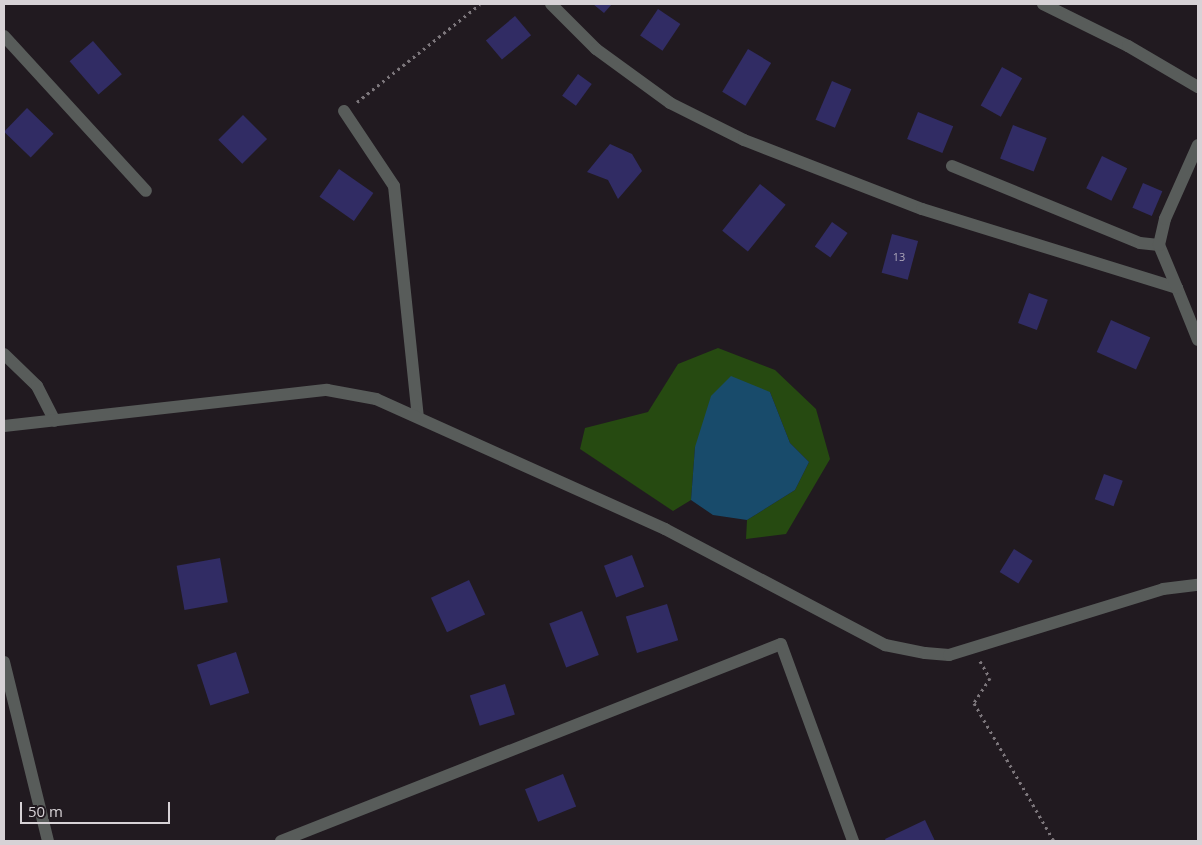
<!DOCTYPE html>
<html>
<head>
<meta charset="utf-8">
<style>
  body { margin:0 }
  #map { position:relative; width:1202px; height:845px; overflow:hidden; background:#211a20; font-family:"Open Sans",sans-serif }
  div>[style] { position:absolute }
  .forest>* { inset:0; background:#264a11 }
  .water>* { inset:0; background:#184b6b }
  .building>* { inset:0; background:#312c64; transform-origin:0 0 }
  .path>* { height:3px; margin-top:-1.5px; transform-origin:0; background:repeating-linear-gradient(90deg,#7d777c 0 2.5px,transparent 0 6.5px) }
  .minor>* { height:12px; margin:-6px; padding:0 6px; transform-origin:6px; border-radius:6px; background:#585c5a }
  span { translate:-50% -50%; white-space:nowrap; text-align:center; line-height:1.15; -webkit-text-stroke:4px #211a20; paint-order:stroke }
  .number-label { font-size:11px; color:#aea8ba }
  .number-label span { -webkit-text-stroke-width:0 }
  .frame { position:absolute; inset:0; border:5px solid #d7d2d6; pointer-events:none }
  .scale { position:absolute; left:20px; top:802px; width:150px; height:22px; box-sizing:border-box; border:2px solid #d7d2d6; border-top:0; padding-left:6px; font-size:15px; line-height:18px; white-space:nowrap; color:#d7d2d6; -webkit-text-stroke:4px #211a20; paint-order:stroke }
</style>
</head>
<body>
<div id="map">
  <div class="forest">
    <div style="clip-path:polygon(718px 348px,775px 370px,816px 409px,830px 459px,786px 534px,746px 539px,747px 520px,795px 490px,809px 462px,790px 443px,770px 392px,695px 447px,691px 500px,673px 511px,580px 449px,585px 428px,648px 412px,678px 364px)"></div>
  </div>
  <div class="water">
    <div style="clip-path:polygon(731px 376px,770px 392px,790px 443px,809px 462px,795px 490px,747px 520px,713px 515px,691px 500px,695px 447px,711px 396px)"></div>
  </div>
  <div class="building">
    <div style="clip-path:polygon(593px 4px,612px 4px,604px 13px)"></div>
    <div style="left:658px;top:9px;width:27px;height:32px;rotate:34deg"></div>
    <div style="left:515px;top:16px;width:25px;height:38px;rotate:50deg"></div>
    <div style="left:93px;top:41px;width:44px;height:31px;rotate:49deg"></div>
    <div style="left:748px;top:49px;width:27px;height:50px;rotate:31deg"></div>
    <div style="left:1002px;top:67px;width:23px;height:44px;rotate:29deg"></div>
    <div style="left:578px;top:74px;width:17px;height:27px;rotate:36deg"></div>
    <div style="left:832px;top:81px;width:21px;height:42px;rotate:23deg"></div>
    <div style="left:27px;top:108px;width:37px;height:33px;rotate:44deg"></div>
    <div style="left:918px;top:112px;width:38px;height:29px;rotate:22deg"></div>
    <div style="left:243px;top:115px;width:34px;height:35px;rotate:45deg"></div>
    <div style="left:1013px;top:125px;width:36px;height:36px;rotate:21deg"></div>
    <div style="clip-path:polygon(610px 144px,632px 154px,642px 171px,618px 199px,608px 180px,587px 172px)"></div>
    <div style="left:1102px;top:156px;width:28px;height:36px;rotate:26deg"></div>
    <div style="left:339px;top:169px;width:42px;height:34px;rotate:35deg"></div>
    <div style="left:1143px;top:183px;width:21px;height:27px;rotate:23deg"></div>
    <div style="left:760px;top:184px;width:33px;height:60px;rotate:39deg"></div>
    <div style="left:832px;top:222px;width:19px;height:30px;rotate:35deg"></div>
    <div style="left:892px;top:234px;width:27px;height:40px;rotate:15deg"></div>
    <div style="left:1029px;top:293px;width:20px;height:32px;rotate:20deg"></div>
    <div style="left:1111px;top:320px;width:43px;height:35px;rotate:24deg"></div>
    <div style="left:1104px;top:474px;width:20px;height:27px;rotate:20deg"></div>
    <div style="left:1014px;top:549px;width:22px;height:27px;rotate:32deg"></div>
    <div style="left:632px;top:555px;width:34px;height:30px;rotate:69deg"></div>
    <div style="left:220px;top:558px;width:45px;height:44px;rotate:80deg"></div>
    <div style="left:469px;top:580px;width:38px;height:42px;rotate:65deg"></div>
    <div style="left:667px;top:604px;width:38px;height:43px;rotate:73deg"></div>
    <div style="left:582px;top:611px;width:47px;height:35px;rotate:69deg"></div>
    <div style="left:236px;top:652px;width:43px;height:41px;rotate:72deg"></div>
    <div style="left:505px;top:684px;width:32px;height:37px;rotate:72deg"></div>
    <div style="left:563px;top:774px;width:35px;height:41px;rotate:68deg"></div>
    <div style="clip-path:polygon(925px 820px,935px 841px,886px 841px,885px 839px)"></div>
  </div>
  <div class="path">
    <div style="left:357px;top:102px;width:157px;rotate:-38.5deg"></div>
    <div style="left:980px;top:661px;width:20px;rotate:60deg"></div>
    <div style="left:990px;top:678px;width:30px;rotate:123deg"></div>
    <div style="left:974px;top:703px;width:160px;rotate:59.9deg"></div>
  </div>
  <div class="minor">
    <div style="left:551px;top:4px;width:64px;rotate:45deg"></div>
    <div style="left:596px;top:49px;width:92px;rotate:36.1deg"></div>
    <div style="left:670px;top:103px;width:83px;rotate:26.6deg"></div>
    <div style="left:744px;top:140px;width:191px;rotate:21.2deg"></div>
    <div style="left:922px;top:209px;width:267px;rotate:17.2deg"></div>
    <div style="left:1177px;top:288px;width:56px;rotate:68deg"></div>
    <div style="left:1043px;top:4px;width:95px;rotate:26.3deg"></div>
    <div style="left:1128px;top:46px;width:81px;rotate:30.4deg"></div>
    <div style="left:4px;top:36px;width:210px;rotate:47.5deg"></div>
    <div style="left:344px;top:111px;width:90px;rotate:56.3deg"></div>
    <div style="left:394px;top:186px;width:232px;rotate:84.1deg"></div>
    <div style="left:952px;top:166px;width:203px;rotate:22.3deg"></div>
    <div style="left:1140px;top:243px;width:19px;rotate:6deg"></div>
    <div style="left:1177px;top:288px;width:47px;rotate:-112.7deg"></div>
    <div style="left:1159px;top:245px;width:27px;rotate:-77deg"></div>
    <div style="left:1165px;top:219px;width:81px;rotate:-66deg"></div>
    <div style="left:4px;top:354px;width:46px;rotate:44.1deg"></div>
    <div style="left:37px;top:386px;width:39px;rotate:63deg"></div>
    <div style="left:4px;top:426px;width:325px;rotate:-6.4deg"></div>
    <div style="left:327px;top:390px;width:50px;rotate:10.4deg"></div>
    <div style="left:376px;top:399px;width:317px;rotate:24.2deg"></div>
    <div style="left:665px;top:529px;width:249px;rotate:27.8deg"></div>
    <div style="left:885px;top:645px;width:41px;rotate:11.3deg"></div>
    <div style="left:925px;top:653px;width:24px;rotate:5deg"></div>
    <div style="left:949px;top:655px;width:224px;rotate:-17.1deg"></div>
    <div style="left:1163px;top:589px;width:35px;rotate:-7deg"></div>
    <div style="left:4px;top:662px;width:184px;rotate:76.2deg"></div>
    <div style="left:281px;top:841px;width:537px;rotate:-21.5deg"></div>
    <div style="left:781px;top:644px;width:210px;rotate:69.9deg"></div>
  </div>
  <div class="number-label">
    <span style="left:899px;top:257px">13</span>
  </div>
  <div class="frame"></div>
  <div class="scale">50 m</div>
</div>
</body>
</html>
